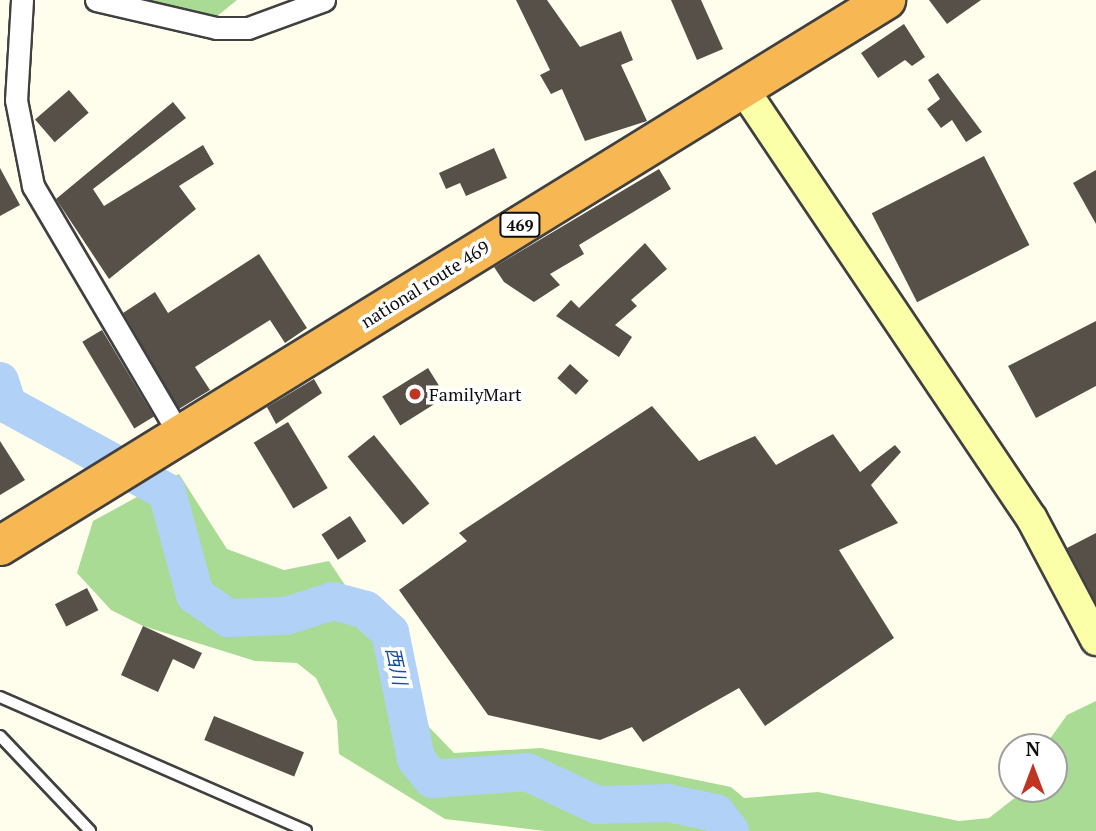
<!DOCTYPE html>
<html>
<head>
<meta charset="utf-8">
<style>
  body { margin:0 }
  #map { position:relative; width:1096px; height:831px; overflow:hidden; background:#fffeed; font-family:"PT Serif","Noto Sans JP",serif }
  div>[style] { position:absolute }
  .forest>* { inset:0; background:#a9db95 }
  .river>* { height:38px; margin:-19px; padding:0 19px; transform-origin:19px; border-radius:19px; background:#b1d1f7 }
  .building>* { inset:0; background:#565049; transform-origin:0 0 }
  .roads { filter:drop-shadow(2px 0 #404040) drop-shadow(-2px 0 #404040) drop-shadow(0 2px #404040) drop-shadow(0 -2px #404040) }
  .lane>* { height:10px; margin:-5px; padding:0 5px; transform-origin:5px; border-radius:5px; background:#fff }
  .street>* { height:21px; margin:-10.5px; padding:0 10.5px; transform-origin:10.5px; border-radius:10.5px; background:#fff }
  .secondary>* { height:30px; margin:-15px; padding:0 15px; transform-origin:15px; border-radius:15px; background:#fbffa8 }
  .highway>* { height:38px; margin:-19px; padding:0 19px; transform-origin:19px; border-radius:19px; background:#f7b853 }
  .dots>* { width:19px; height:19px; translate:-50% -50%; box-sizing:border-box; border:4px solid #fff; border-radius:50% }
  span { translate:-50% -50%; white-space:nowrap; text-align:center; line-height:1.15; -webkit-text-stroke:7px #fff; paint-order:stroke }
  .shield-label span { padding:2px 5px; background:#fff; border:2px solid; border-radius:5px; -webkit-text-stroke-width:0 }
  .shield-label { font-size:16px; color:#0d0d0d; font-weight:700 }
  .street-label { font-size:18px; color:#0d0d0d }
  .poi-label { font-size:18px; color:#0d0d0d }
  .left { translate:0 -50%; text-align:left }
  .water-label { font-size:19px; color:#144da1; font-style:italic }
  .north { position:absolute; left:998px; top:733px; width:70px; height:70px; box-sizing:border-box; background:#fff; border:2px solid #9e9e9e; border-radius:50%; rotate:0deg; font-size:19px; font-weight:700; line-height:28px; text-align:center; color:#0d0d0d }
  .north::after { content:''; display:block; margin:auto; width:24px; height:32px; background:#c03422; clip-path:polygon(50% 0,100% 100%,50% 72%,0 100%) }
</style>
</head>
<body>
<div id="map">
  <div class="forest">
    <div style="clip-path:polygon(139px 0,237px 0,211px 21px)"></div>
    <div style="clip-path:polygon(179px 474px,227px 549px,284px 570px,329px 561px,420px 698px,429px 727px,454px 753px,541px 748px,731px 787px,744px 798px,818px 792px,959px 821px,989px 818px,1026px 789px,1054px 789px,1054px 747px,1044px 747px,1067px 715px,1096px 701px,1096px 831px,545px 831px,445px 819px,339px 754px,337px 721px,316px 678px,297px 663px,255px 661px,143px 626px,111px 610px,77px 573px,93px 521px)"></div>
  </div>
  <div class="river">
    <div style="left:0;top:381px;width:25px;rotate:72deg"></div>
    <div style="left:8px;top:405px;width:181px;rotate:28.7deg"></div>
    <div style="left:167px;top:492px;width:107px;rotate:74.8deg"></div>
    <div style="left:195px;top:595px;width:40px;rotate:34.9deg"></div>
    <div style="left:228px;top:618px;width:58px;rotate:-2deg"></div>
    <div style="left:286px;top:616px;width:49px;rotate:-17.7deg"></div>
    <div style="left:333px;top:601px;width:34px;rotate:15deg"></div>
    <div style="left:366px;top:610px;width:33px;rotate:43deg"></div>
    <div style="left:390px;top:632px;width:130px;rotate:78.4deg"></div>
    <div style="left:416px;top:759px;width:26px;rotate:51deg"></div>
    <div style="left:432px;top:779px;width:95px;rotate:-4.2deg"></div>
    <div style="left:527px;top:772px;width:77px;rotate:25.2deg"></div>
    <div style="left:597px;top:805px;width:71px;rotate:-1.6deg"></div>
    <div style="left:668px;top:803px;width:49px;rotate:11.8deg"></div>
    <div style="left:716px;top:813px;width:23px;rotate:52deg"></div>
  </div>
  <div class="building">
    <div style="clip-path:polygon(516px 0,547px 0,580px 47px,621px 31px,633px 60px,621px 65px,647px 121px,585px 141px,562px 89px,551px 94px,540px 75px,550px 70px)"></div>
    <div style="clip-path:polygon(671px 0,701px 0,723px 49px,697px 60px)"></div>
    <div style="clip-path:polygon(929px 0,981px 0,947px 24px)"></div>
    <div style="clip-path:polygon(904px 24px,925px 57px,912px 66px,905px 60px,878px 78px,861px 53px)"></div>
    <div style="clip-path:polygon(938px 73px,982px 132px,966px 142px,952px 120px,941px 128px,927px 109px,940px 99px,928px 80px)"></div>
    <div style="left:69px;top:90px;width:30px;height:45px;rotate:49deg"></div>
    <div style="clip-path:polygon(173px 102px,186px 118px,93px 189px,104px 206px,203px 145px,214px 164px,179px 186px,196px 209px,109px 279px,56px 199px)"></div>
    <div style="clip-path:polygon(494px 148px,507px 178px,466px 196px,460px 183px,446px 189px,439px 173px)"></div>
    <div style="left:984px;top:156px;width:100px;height:126px;rotate:63deg"></div>
    <div style="clip-path:polygon(0 168px,20px 205px,0 216px)"></div>
    <div style="clip-path:polygon(659px 169px,671px 189px,579px 245px,584px 254px,550px 274px,560px 285px,534px 302px,504px 282px,494px 267px)"></div>
    <div style="clip-path:polygon(1096px 170px,1096px 224px,1073px 183px)"></div>
    <div style="clip-path:polygon(645px 243px,667px 269px,631px 300px,637px 306px,615px 325px,632px 337px,619px 357px,556px 316px,571px 300px,579px 308px)"></div>
    <div style="clip-path:polygon(259px 254px,307px 328px,285px 343px,270px 320px,195px 367px,210px 390px,179px 409px,123px 313px,155px 292px,168px 313px)"></div>
    <div style="clip-path:polygon(1096px 321px,1096px 386px,1036px 418px,1008px 366px)"></div>
    <div style="left:102px;top:330px;width:101px;height:23px;rotate:59deg"></div>
    <div style="left:570px;top:364px;width:25px;height:19px;rotate:42deg"></div>
    <div style="left:428px;top:368px;width:34px;height:54px;rotate:58deg"></div>
    <div style="clip-path:polygon(314px 379px,322px 393px,276px 424px,267px 407px)"></div>
    <div style="clip-path:polygon(652px 406px,699px 461px,755px 436px,776px 465px,833px 434px,860px 472px,895px 445px,901px 452px,871px 485px,898px 523px,839px 550px,894px 638px,765px 726px,739px 688px,643px 742px,632px 727px,600px 740px,488px 715px,399px 590px,467px 541px,459px 533px)"></div>
    <div style="left:288px;top:422px;width:77px;height:40px;rotate:59deg"></div>
    <div style="left:374px;top:435px;width:88px;height:34px;rotate:51deg"></div>
    <div style="clip-path:polygon(0 441px,25px 480px,0 495px)"></div>
    <div style="left:350px;top:516px;width:30px;height:34px;rotate:57deg"></div>
    <div style="clip-path:polygon(1096px 533px,1096px 603px,1067px 548px)"></div>
    <div style="left:87px;top:588px;width:25px;height:36px;rotate:63deg"></div>
    <div style="clip-path:polygon(143px 626px,202px 653px,194px 669px,173px 659px,158px 692px,121px 675px)"></div>
    <div style="left:214px;top:716px;width:97px;height:26px;rotate:22deg"></div>
  </div>
  <div class="roads">
    <div class="lane">
      <div style="left:0;top:697px;width:334px;rotate:23.6deg"></div>
      <div style="left:0;top:736px;width:131px;rotate:46.5deg"></div>
    </div>
    <div class="street">
      <div style="left:22px;top:0;width:100px;rotate:93.4deg"></div>
      <div style="left:16px;top:100px;width:88px;rotate:78.8deg"></div>
      <div style="left:33px;top:186px;width:290px;rotate:59.5deg"></div>
      <div style="left:96px;top:0;width:123px;rotate:13.1deg"></div>
      <div style="left:216px;top:28px;width:32px"></div>
      <div style="left:248px;top:28px;width:81px;rotate:-20.2deg"></div>
    </div>
    <div class="secondary">
      <div style="left:742px;top:87px;width:520px;rotate:56.13deg"></div>
      <div style="left:1032px;top:519px;width:137px;rotate:62.1deg"></div>
    </div>
    <div class="highway">
      <div style="left:0;top:546px;width:1041px;rotate:-31.64deg"></div>
    </div>
  </div>
  <div class="dots">
    <div style="left:415px;top:394px;background:#c03422"></div>
  </div>
  <div class="shield-label">
    <span style="left:520px;top:225px">469</span>
  </div>
  <div class="street-label">
    <span style="left:425px;top:284px;rotate:-32deg">national route 469</span>
  </div>
  <div class="poi-label">
    <span class="left" style="left:429px;top:394px">FamilyMart</span>
  </div>
  <div class="water-label">
    <span style="left:397px;top:666px;rotate:78deg">西川</span>
  </div>
  <div class="north">N</div>
</div>
</body>
</html>
